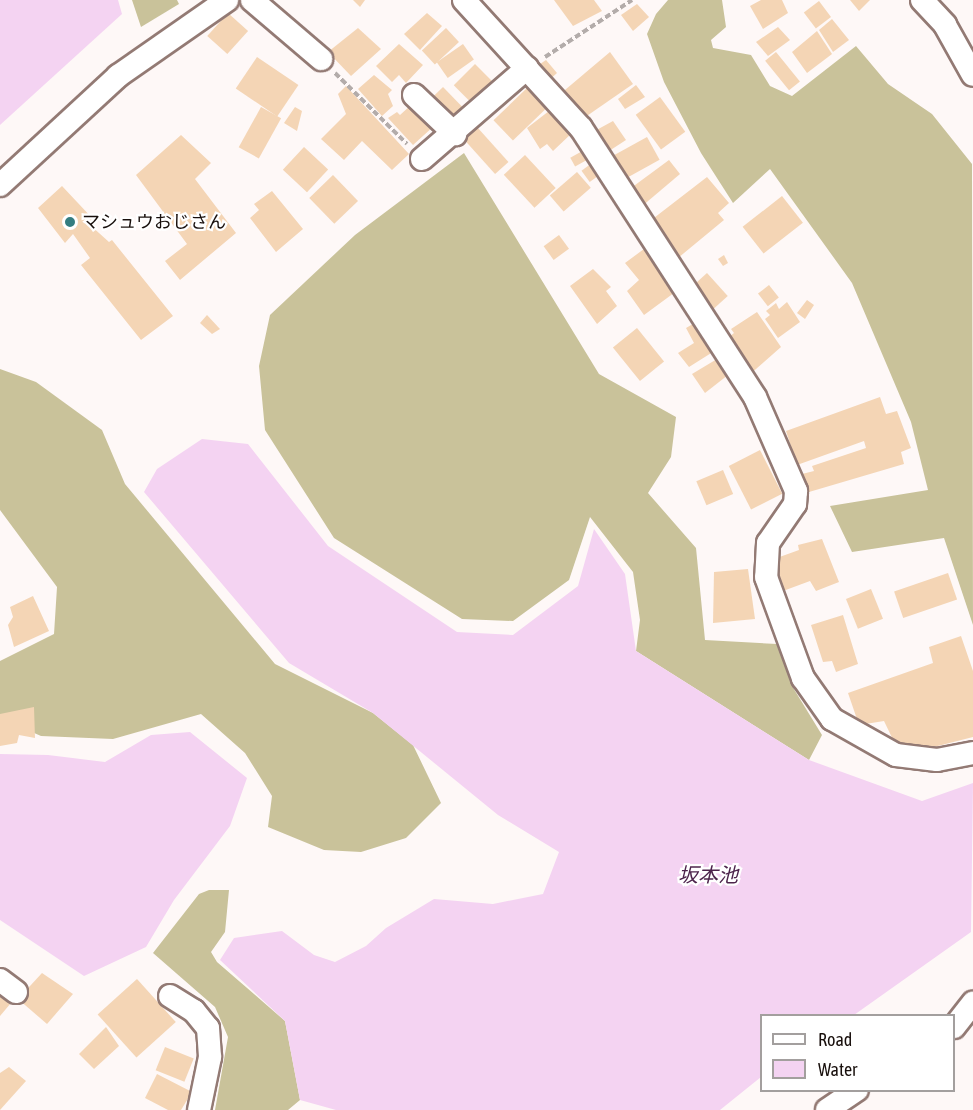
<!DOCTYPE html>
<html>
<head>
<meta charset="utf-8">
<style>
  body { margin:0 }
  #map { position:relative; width:973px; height:1110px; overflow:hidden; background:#fef8f7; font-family:"Asap Condensed","Noto Sans JP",sans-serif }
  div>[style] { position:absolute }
  .forest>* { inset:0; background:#c9c29a }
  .water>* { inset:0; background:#f4d3f2 }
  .building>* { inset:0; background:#f4d5b5; transform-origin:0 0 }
  .path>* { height:4px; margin-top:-2px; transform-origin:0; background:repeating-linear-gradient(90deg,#b3acaa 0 6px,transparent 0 9px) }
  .roads { filter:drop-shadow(2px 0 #937a74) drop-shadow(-2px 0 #937a74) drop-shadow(0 2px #937a74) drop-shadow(0 -2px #937a74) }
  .minor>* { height:22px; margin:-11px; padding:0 11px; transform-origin:11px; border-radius:11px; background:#fff }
  .dots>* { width:16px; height:16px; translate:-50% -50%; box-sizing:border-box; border:3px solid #fff; border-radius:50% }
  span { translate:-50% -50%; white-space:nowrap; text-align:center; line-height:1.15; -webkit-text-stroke:4.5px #fff; paint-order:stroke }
  .poi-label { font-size:18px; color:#180f0c }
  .left { translate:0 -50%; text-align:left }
  .water-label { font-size:20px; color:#4d244c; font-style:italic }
  .legend { position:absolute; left:760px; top:1014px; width:195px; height:78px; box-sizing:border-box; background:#fff; border:2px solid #a39f9e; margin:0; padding:8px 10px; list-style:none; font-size:18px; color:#180f0c }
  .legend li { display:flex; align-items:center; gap:12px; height:30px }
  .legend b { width:30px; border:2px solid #a39f9e }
</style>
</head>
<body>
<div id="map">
  <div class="forest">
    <div style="clip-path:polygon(132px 0,177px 0,179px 4px,141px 27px)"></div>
    <div style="clip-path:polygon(668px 0,722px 0,726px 27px,711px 40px,713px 48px,751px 55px,770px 86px,792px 96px,856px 46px,888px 84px,932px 114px,972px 164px,973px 625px,944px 538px,852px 552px,830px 506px,928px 490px,911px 422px,852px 283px,770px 169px,733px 203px,701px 153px,664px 82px,647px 34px,656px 14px)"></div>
    <div style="clip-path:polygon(464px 153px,599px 374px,676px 417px,671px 457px,648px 493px,696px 548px,705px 640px,777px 644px,792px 686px,822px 735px,809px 760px,636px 651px,640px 620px,633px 572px,590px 517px,569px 580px,513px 621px,462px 619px,334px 538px,265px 430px,259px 366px,270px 315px,355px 235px)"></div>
    <div style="clip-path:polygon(0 369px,36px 382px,102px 430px,125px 484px,275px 664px,373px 713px,413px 745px,441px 803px,406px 838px,361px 852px,324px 850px,268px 827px,272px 796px,245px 753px,201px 714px,113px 739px,41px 736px,0 718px,0 661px,54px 634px,57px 587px,0 510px)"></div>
    <div style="clip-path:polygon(209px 890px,229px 890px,225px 932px,211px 952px,217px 962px,285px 1021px,300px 1100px,288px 1110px,215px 1110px,228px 1037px,215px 1007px,153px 953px,199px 894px)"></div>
  </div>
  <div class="water">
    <div style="clip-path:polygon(0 0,118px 0,122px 14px,0 125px)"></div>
    <div style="clip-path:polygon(202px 439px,248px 444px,328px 546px,457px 632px,513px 635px,578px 586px,594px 529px,625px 574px,636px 651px,809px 760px,922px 801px,973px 783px,971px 932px,854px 1015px,762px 1016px,761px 1077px,720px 1110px,336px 1110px,300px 1100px,285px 1021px,220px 960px,234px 938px,282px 931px,314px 955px,335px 962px,366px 946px,386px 928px,434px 899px,493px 904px,543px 894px,559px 852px,498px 815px,373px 713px,289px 663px,144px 492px,157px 469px)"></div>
    <div style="clip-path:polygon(190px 732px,247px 778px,230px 826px,174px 900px,146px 947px,84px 976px,0 920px,0 754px,48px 755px,105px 762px,151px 735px)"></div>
  </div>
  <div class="building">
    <div style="clip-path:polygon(353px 0,365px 0,360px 7px)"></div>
    <div style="clip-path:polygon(554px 0,594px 0,602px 11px,573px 26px)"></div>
    <div style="clip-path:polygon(761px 0,782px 0,788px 13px,763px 29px,750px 6px)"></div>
    <div style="clip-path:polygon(850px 0,870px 0,859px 11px)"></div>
    <div style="left:819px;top:1px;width:20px;height:19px;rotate:53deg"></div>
    <div style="clip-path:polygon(637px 4px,649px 17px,633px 31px,621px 15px)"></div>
    <div style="left:228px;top:13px;width:27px;height:31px;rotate:42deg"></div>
    <div style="clip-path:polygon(427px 13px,442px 26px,420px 50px,404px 34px)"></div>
    <div style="clip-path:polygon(832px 19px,849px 40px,833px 52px,819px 30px)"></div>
    <div style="clip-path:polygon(778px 27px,790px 40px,768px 56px,756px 42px)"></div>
    <div style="clip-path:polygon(358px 28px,381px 49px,351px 76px,328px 52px)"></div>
    <div style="left:446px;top:28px;width:19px;height:33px;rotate:47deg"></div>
    <div style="clip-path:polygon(817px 31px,832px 54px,807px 73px,792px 52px)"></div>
    <div style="clip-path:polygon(399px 44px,423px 65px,406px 83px,399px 75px,392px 82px,376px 66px)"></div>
    <div style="left:463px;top:44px;width:19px;height:32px;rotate:55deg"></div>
    <div style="clip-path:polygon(610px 52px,633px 84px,581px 120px,559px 95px)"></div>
    <div style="left:776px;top:52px;width:38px;height:14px;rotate:51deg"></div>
    <div style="left:257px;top:57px;width:50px;height:38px;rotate:34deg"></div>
    <div style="clip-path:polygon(546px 60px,557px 73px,547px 82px,534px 68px)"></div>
    <div style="left:475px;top:64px;width:25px;height:30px;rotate:45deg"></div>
    <div style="clip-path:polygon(374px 75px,392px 90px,388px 94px,393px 106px,382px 116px,358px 89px)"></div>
    <div style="clip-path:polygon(636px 85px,645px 97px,625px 109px,618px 99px)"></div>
    <div style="clip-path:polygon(346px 86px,409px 154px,392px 170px,362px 141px,344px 160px,321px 139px,346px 114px,338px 94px)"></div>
    <div style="left:443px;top:87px;width:30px;height:20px;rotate:46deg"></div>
    <div style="left:528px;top:87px;width:28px;height:48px;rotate:46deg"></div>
    <div style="left:660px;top:97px;width:43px;height:30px;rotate:54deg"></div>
    <div style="clip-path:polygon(411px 105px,434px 126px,413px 145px,388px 118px,397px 112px,400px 115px)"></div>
    <div style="left:261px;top:107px;width:23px;height:46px;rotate:29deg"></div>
    <div style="clip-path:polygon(295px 107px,302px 111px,297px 131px,284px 123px)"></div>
    <div style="clip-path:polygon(549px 111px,572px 133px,553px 151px,547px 144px,540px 149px,527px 128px)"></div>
    <div style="clip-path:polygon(613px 121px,626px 140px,606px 153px,591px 133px)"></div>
    <div style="left:477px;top:127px;width:47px;height:18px;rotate:48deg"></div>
    <div style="clip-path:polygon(181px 135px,211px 163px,195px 179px,236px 233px,180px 280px,165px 261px,187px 244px,136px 175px)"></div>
    <div style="left:647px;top:137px;width:26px;height:44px;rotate:61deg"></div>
    <div style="left:304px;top:147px;width:33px;height:31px;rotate:43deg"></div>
    <div style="left:586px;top:149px;width:10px;height:18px;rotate:61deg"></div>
    <div style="left:525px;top:155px;width:45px;height:29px;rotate:47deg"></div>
    <div style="clip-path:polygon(669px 160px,680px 174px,641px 207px,627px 191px)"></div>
    <div style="left:592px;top:163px;width:14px;height:13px;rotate:54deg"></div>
    <div style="left:577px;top:172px;width:21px;height:36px;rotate:49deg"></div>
    <div style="left:333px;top:175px;width:36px;height:33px;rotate:46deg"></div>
    <div style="clip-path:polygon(707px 177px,729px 203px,718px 213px,724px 220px,678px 258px,650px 221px)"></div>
    <div style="clip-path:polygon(62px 186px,93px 219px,89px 224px,109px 242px,112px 240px,173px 316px,141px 340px,81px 265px,90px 258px,73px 234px,65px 243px,38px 208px)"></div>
    <div style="clip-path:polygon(272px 191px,303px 229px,276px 252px,250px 218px,259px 210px,254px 204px)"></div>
    <div style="left:782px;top:196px;width:34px;height:50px;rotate:52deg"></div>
    <div style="left:559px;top:235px;width:17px;height:19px;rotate:54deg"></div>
    <div style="clip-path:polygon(648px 246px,678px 290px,644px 315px,627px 291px,639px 280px,625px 263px)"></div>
    <div style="clip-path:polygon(724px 255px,728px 263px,723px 266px,718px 259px)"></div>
    <div style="clip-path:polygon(593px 269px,611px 287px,606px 291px,617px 306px,597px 324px,570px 286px)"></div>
    <div style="left:707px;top:273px;width:31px;height:23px;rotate:48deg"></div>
    <div style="left:769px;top:285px;width:16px;height:14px;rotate:52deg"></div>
    <div style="clip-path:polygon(807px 300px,814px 305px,805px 319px,797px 313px)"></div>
    <div style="clip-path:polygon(787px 302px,800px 322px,778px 338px,765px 319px,770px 315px,766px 311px,776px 303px,779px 309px)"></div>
    <div style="clip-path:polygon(757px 312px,781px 347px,748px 376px,737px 360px,743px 355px,729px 337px,734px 333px,731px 329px)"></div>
    <div style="clip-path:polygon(207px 315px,220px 329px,212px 334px,200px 323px)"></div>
    <div style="clip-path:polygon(698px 321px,716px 350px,689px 367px,678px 353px,694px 343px,686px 328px)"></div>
    <div style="left:637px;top:328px;width:43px;height:31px;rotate:51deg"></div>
    <div style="clip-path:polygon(717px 359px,728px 375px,705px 393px,692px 374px)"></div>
    <div style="clip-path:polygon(880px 397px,886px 414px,897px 411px,911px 448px,901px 452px,904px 464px,809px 492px,802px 474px,814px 471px,812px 466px,866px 448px,864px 441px,797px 465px,786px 431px)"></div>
    <div style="left:760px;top:450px;width:49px;height:35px;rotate:63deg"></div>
    <div style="left:723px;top:470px;width:26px;height:29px;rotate:67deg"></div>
    <div style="clip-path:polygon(822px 539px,839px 582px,816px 591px,810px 581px,783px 591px,774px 559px,799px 550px,798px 545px)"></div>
    <div style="clip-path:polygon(748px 569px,755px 619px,713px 623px,714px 572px)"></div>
    <div style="left:948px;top:573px;width:28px;height:57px;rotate:71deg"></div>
    <div style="left:871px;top:589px;width:32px;height:27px;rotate:68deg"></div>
    <div style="clip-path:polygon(33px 596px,49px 631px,14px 647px,8px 625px,13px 617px,10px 607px)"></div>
    <div style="clip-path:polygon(843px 615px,858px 664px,836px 672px,832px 661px,823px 662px,811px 625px)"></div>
    <div style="clip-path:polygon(961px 636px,973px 671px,973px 737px,922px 750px,897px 748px,884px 721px,859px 725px,848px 693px,933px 663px,929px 647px)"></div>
    <div style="clip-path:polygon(34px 707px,35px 738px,19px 735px,17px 743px,0 746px,0 714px)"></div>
    <div style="clip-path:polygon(42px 973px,73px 994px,47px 1024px,18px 999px)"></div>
    <div style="left:137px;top:979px;width:58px;height:53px;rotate:48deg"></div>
    <div style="clip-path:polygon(0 994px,11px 1003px,0 1016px)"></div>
    <div style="clip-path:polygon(106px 1027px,119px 1046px,94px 1069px,79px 1054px)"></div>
    <div style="left:165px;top:1047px;width:31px;height:25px;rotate:22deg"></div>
    <div style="clip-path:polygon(9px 1067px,26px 1081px,0 1110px,0 1073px)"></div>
    <div style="clip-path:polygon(157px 1074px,192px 1092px,181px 1110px,168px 1110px,145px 1098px)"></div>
  </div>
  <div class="path">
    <div style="left:545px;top:57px;width:104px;rotate:-33.2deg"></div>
    <div style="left:335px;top:73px;width:101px;rotate:44.6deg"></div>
  </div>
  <div class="roads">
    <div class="minor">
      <div style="left:252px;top:0;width:91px;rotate:40.5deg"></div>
      <div style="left:464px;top:0;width:173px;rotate:47.6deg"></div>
      <div style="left:581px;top:128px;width:320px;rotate:57.1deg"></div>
      <div style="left:755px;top:397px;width:103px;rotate:66.4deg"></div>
      <div style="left:796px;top:491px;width:13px;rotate:94deg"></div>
      <div style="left:795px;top:504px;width:47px;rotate:124.7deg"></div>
      <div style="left:768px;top:543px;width:34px;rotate:93deg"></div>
      <div style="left:766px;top:577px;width:108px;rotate:69.9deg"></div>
      <div style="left:803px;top:678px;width:50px;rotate:54.7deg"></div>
      <div style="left:832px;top:719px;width:73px;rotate:29.4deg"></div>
      <div style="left:896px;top:755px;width:41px;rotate:7deg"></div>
      <div style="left:937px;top:760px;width:37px;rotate:-11deg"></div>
      <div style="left:922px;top:0;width:34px;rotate:47deg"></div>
      <div style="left:945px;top:25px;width:57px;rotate:60.8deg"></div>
      <div style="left:414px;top:95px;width:57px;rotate:43.6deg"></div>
      <div style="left:422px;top:159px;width:139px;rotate:-40.9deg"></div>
      <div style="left:0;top:185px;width:161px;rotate:-42.7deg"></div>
      <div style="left:118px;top:76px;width:133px;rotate:-34.9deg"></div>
      <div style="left:0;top:980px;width:20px;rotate:37deg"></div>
      <div style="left:170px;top:996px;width:28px;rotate:32deg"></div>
      <div style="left:194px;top:1011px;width:22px;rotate:51deg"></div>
      <div style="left:208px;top:1028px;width:29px;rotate:86deg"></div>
      <div style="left:210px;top:1057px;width:54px;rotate:101.7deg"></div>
      <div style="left:954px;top:1027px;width:31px;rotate:-52deg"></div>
      <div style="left:827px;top:1110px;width:36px;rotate:-34deg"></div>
    </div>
  </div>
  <div class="dots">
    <div style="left:70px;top:222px;background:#347d80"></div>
  </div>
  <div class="poi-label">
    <span class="left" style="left:82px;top:222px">マシュウおじさん</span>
  </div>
  <div class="water-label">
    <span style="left:708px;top:874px">坂本池</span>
  </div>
  <ul class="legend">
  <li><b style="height:8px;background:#fff"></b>Road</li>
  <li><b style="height:16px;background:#f4d3f2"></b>Water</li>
  </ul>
</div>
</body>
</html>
